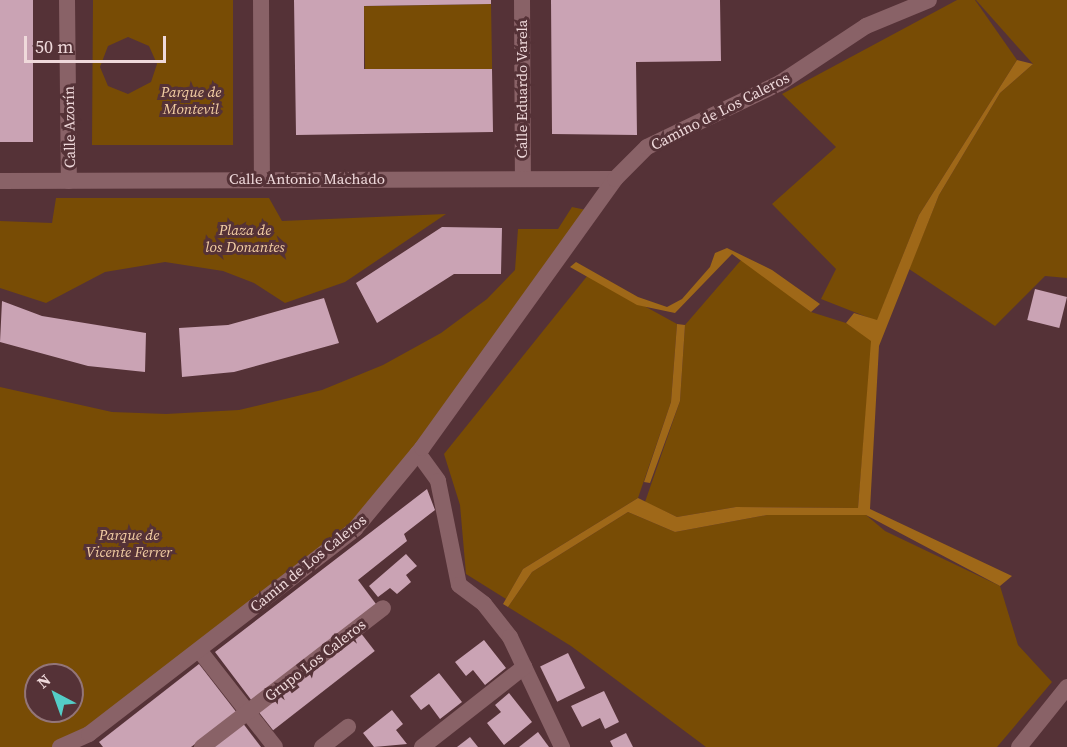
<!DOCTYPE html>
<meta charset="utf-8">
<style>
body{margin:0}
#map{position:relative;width:1067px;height:747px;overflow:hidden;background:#553237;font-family:"Source Serif 4",serif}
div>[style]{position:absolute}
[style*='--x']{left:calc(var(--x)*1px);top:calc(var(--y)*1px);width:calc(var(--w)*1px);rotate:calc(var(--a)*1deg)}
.green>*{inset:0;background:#784c05;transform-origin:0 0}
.forest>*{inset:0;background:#9f6818}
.building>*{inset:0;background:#caa3b4;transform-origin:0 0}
.minor>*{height:16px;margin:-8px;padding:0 8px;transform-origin:8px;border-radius:8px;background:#896267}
span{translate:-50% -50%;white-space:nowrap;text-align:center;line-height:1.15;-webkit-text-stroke:6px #553237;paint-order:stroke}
.street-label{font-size:15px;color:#efd9db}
.park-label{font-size:15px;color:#f3cea4;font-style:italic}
.north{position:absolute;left:24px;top:663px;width:60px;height:60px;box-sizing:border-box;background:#553237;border:2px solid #937579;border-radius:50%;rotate:319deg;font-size:16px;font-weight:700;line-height:24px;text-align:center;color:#efd9db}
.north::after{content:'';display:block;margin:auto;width:21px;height:27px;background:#54cdc7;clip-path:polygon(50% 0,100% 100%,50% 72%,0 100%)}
.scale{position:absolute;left:24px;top:36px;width:142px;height:27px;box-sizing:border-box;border:3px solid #efd9db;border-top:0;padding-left:8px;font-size:18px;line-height:21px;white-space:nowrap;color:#efd9db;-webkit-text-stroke:4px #553237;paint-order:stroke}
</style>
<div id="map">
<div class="green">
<i style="clip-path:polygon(evenodd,93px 0,233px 0,233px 145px,92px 145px,93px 0,128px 37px,149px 46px,157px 64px,151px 82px,128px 94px,108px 86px,100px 67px,108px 46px,128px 37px)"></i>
<i style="clip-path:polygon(957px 0,975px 0,1017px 60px,919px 215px,877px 321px,821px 299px,836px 269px,772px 204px,836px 147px,782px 94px)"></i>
<i style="clip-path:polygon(976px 0,1067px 0,1067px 278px,1045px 276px,995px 326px,909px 269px,939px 195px,1000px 93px,1033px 64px)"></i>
<i style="left:491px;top:4px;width:65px;height:127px;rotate:89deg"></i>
<i style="clip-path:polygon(56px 198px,269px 198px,282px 221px,446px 214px,345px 282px,285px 303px,254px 283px,223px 271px,165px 262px,105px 272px,46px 303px,0 288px,0 221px,52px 223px)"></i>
<i style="clip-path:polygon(evenodd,572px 207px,591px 211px,380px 502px,60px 747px,0 747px,0 387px,112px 412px,166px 414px,239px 410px,322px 390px,383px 365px,441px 333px,487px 299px,515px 270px,518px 229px,558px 229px,572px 207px,36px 675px,72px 675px,72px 711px,36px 711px,36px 675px)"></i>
<i style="clip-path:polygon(742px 259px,811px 312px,846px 323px,872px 340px,858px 508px,736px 507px,677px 517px,645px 502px,680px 401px,685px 325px)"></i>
<i style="clip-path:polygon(588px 275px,677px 324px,671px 402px,638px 498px,523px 569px,506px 599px,466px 574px,460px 505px,444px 454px)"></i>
<i style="clip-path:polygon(628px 512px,675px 532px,767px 515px,866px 515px,885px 531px,1000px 586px,1018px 645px,1052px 682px,997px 747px,706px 747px,571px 646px,508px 607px,532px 572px)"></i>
</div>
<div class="forest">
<i style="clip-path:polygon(1017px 60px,1033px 64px,1000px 93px,939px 195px,879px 346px,870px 509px,1012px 576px,1000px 586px,866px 515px,767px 515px,675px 532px,628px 512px,532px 572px,508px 607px,503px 604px,523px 569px,638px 498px,677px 517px,736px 507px,858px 508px,871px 341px,846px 323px,854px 313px,877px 320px,919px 215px)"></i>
<i style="clip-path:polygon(727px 248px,772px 270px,820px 304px,811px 312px,732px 254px,675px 313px,637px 305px,570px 267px,576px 262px,638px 297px,667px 307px,682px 299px,710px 267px,715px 253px)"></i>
<i style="clip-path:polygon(677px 324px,685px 325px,680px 401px,650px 483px,644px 482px,671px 402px)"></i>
</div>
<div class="building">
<i style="left:0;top:0;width:33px;height:142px"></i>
<i style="clip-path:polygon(294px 0,491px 0,491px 4px,364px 6px,364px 69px,492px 69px,493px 132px,296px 135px)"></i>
<i style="clip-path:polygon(551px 0,720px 0,721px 61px,636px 62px,637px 135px,552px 134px)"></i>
<i style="clip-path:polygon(442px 227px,502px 228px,501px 274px,454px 274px,377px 323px,356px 283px)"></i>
<i style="left:1035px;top:289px;width:33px;height:32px;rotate:14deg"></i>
<i style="clip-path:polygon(324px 298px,339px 343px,234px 372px,182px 377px,179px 328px,228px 325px)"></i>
<i style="clip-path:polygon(2px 301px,42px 316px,146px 333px,145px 372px,88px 366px,0 342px)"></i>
<i style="clip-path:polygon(427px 489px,435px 510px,404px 534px,407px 541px,358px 580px,376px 604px,252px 701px,215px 652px)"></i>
<i style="clip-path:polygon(406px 554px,417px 566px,406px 575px,411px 582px,397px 594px,390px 588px,378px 597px,369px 586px)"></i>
<i style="left:360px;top:632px;width:24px;height:129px;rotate:52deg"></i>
<i style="clip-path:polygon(484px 640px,506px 668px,485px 685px,473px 670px,466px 676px,455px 662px)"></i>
<i style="left:568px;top:653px;width:39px;height:31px;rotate:64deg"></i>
<i style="clip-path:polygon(199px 664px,237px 713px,191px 747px,103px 747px,99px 742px)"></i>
<i style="clip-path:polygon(439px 673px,462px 702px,440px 719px,429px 704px,421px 710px,410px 696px)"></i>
<i style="clip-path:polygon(604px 691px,619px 722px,605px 729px,600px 718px,582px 727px,571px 706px)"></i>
<i style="clip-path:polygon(509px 693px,532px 722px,504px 745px,487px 723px,501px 712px,495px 705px)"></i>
<i style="clip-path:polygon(392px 710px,403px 724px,396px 730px,407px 744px,374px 747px,363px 733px)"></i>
<i style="clip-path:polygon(242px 722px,261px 747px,210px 747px)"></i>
<i style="clip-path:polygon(538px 732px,549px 747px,519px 747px)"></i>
<i style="clip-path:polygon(626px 733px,633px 747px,613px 747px,610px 741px)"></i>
<i style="clip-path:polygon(470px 737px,478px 747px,457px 747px)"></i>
</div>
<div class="minor">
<i style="--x:67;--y:0;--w:181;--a:89.4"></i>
<i style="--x:261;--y:0;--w:179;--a:89.7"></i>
<i style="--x:522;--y:0;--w:179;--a:89.7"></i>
<i style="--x:0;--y:181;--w:615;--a:-0.19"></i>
<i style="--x:418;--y:453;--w:34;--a:54"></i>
<i style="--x:438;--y:481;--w:106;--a:78.6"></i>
<i style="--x:459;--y:585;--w:31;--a:37"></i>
<i style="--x:484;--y:604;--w:42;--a:51.8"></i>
<i style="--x:510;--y:637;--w:122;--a:64.7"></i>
<i style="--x:199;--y:650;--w:123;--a:51.9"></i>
<i style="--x:60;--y:747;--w:32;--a:-24"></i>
<i style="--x:89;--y:734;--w:336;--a:-37.6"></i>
<i style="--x:355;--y:529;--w:105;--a:-50.4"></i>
<i style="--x:422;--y:448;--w:331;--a:-54.3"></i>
<i style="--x:615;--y:179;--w:45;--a:-45"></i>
<i style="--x:647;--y:147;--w:148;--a:-25.7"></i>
<i style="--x:780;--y:83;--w:103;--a:-33.5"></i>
<i style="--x:866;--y:26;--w:68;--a:-22.4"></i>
<i style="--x:202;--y:747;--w:228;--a:-37.5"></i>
<i style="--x:322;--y:747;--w:33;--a:-38"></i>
<i style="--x:422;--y:747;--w:130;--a:-38.1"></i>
<i style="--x:1019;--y:747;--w:77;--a:-51.3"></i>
</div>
<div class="street-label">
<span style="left:522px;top:89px;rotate:-90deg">Calle Eduardo Varela</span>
<span style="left:720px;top:111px;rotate:-27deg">Camino de Los Caleros</span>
<span style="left:69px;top:127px;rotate:-91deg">Calle Azorín</span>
<span style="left:307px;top:179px">Calle Antonio Machado</span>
<span style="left:308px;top:563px;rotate:-39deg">Camín de Los Caleros</span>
<span style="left:315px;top:660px;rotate:-38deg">Grupo Los Caleros</span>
</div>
<div class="park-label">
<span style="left:191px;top:100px">Parque de<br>Montevil</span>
<span style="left:245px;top:238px">Plaza de<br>los Donantes</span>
<span style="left:129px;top:543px">Parque de<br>Vicente Ferrer</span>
</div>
<div class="north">N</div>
<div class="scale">50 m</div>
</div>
